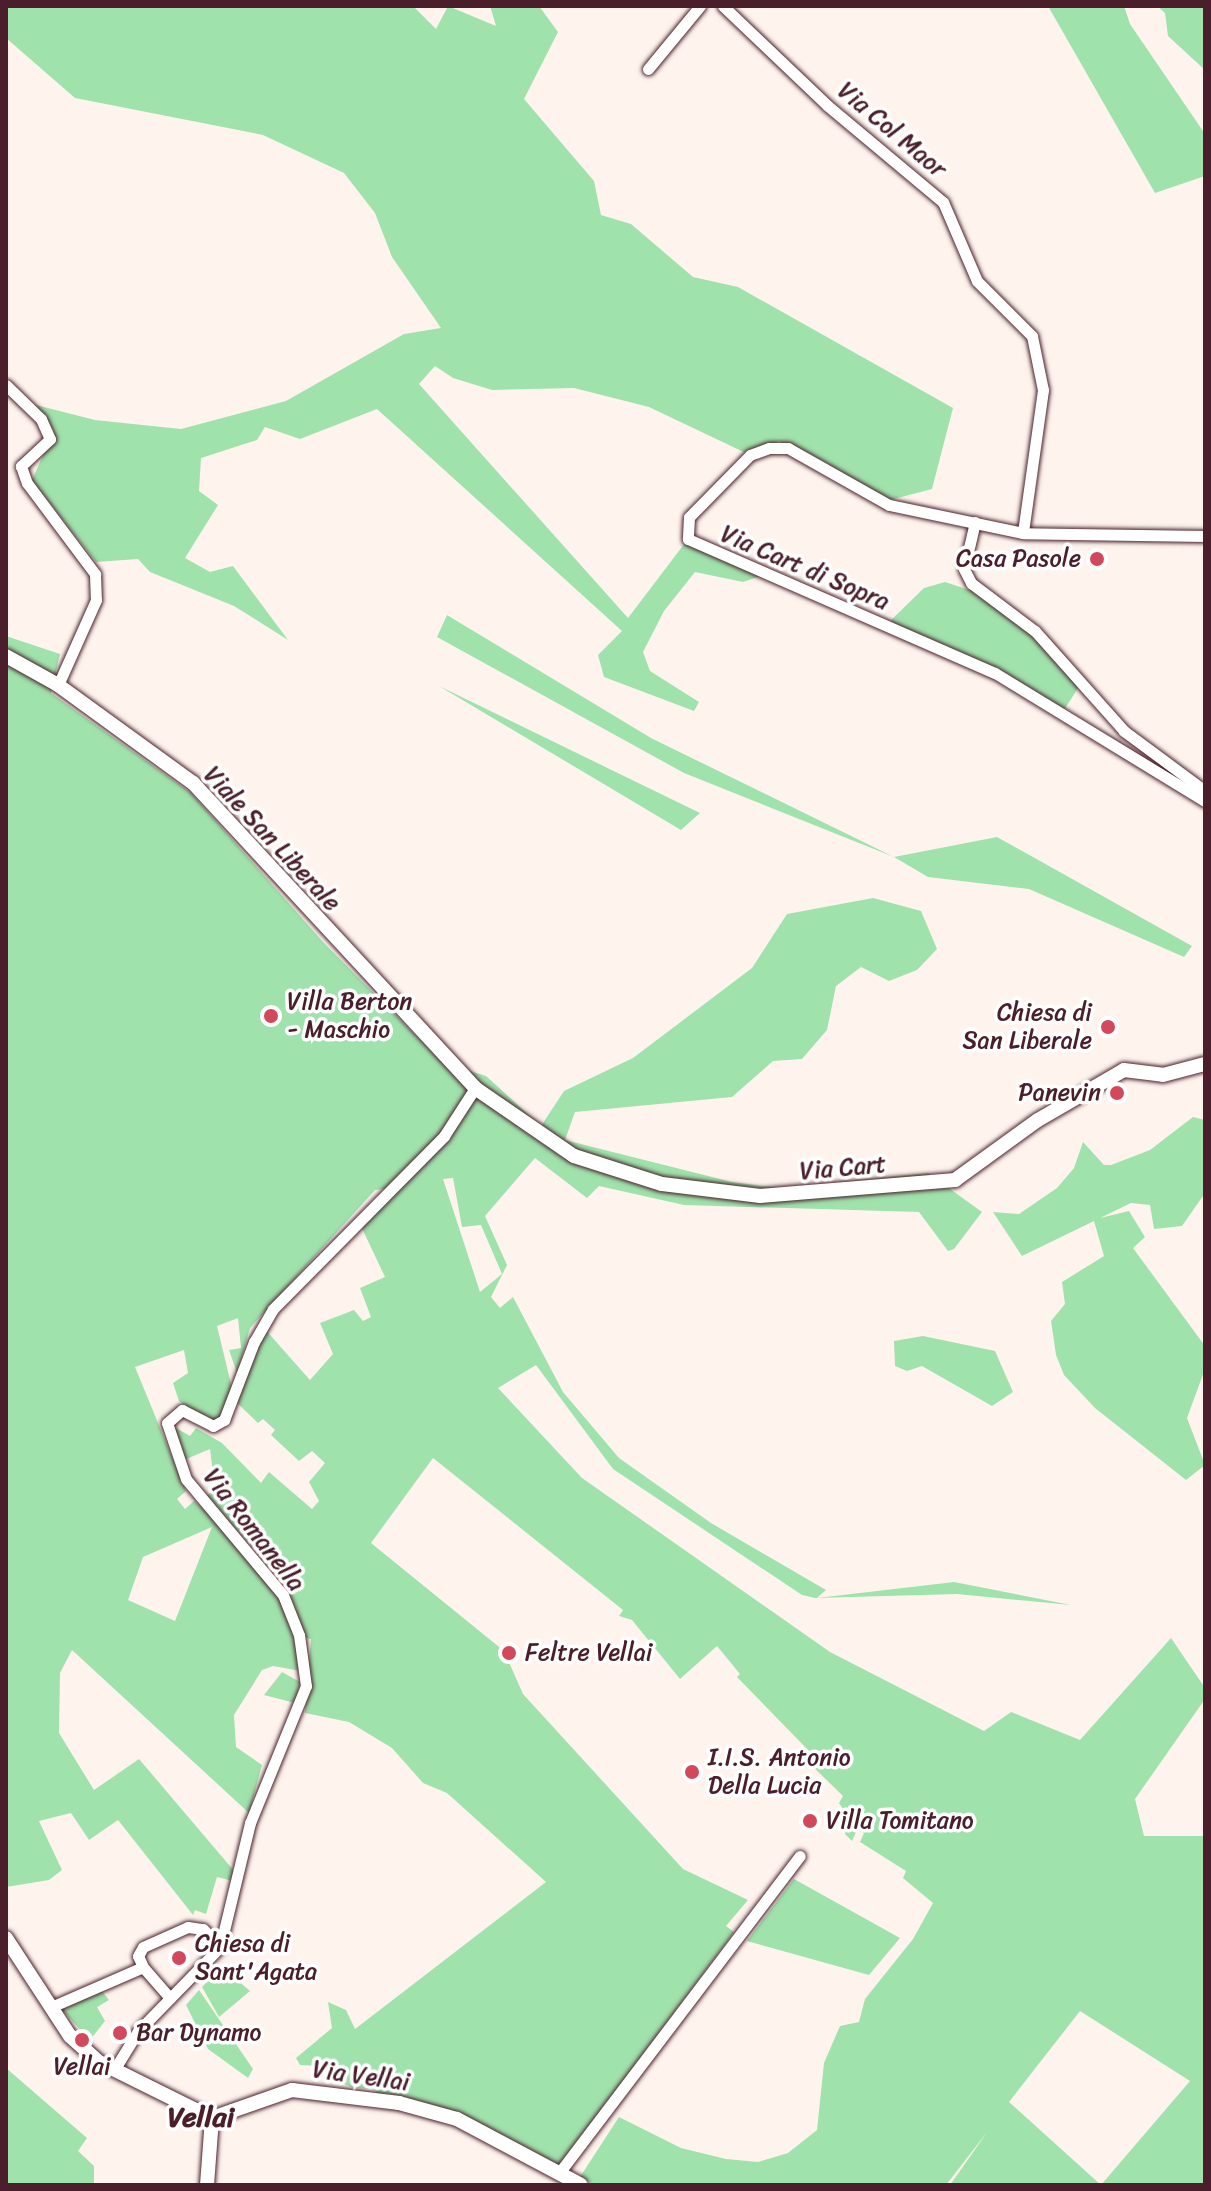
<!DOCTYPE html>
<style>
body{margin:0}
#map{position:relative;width:1211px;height:2191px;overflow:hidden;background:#fef4ed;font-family:Sriracha,sans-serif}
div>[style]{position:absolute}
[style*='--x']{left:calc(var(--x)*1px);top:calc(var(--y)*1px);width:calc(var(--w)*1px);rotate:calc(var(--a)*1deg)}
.green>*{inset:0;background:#a0e2ac}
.roads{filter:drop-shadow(0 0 2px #4a1f2b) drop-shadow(0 0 2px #4a1f2b)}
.minor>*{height:11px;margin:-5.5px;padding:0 5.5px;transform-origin:5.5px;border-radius:5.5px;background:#fff}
.tertiary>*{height:14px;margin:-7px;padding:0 7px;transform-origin:7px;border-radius:7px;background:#fff}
.dots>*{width:22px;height:22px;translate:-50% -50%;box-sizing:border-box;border:4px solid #fff;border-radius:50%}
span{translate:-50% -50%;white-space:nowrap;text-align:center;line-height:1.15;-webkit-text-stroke:7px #fff;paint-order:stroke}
.street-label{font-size:24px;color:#4a1f2b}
.poi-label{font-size:24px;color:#4a1f2b}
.right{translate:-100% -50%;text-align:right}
.left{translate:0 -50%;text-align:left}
.quarter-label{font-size:28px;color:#4a1f2b;font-weight:700}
.frame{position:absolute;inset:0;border:8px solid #4a1f2b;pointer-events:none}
</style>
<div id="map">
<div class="green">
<i style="clip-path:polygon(6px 6px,413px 6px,436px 29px,448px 6px,496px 26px,490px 6px,539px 6px,558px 32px,524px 99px,594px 181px,601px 215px,631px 224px,693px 277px,738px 287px,953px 408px,932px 489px,890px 500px,779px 441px,750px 455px,649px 407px,574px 388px,492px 390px,453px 378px,435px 366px,419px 384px,628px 618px,688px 539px,764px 575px,743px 582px,695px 572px,664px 611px,643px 652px,650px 671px,699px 702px,694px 711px,604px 677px,598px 655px,622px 631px,377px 409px,300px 439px,265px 427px,257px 440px,201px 458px,199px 491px,218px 505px,185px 558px,210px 572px,233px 566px,288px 640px,234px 606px,150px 572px,138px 559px,96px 562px,32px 480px,54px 431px,36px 405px,95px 420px,181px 429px,286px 401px,404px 334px,441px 328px,392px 257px,375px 213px,344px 173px,263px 135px,75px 98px,6px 38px)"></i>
<i style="clip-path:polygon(1048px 6px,1124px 6px,1130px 24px,1205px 134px,1205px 176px,1155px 193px)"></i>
<i style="clip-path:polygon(1157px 6px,1205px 6px,1205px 70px,1168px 36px,1165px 13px)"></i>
<i style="clip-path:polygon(945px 582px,993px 598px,1082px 682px,1062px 713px,1045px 699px,885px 626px,924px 588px)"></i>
<i style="clip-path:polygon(447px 615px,651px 738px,894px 857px,997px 837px,1192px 946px,1184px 957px,1029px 889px,928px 877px,894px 857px,684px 773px,437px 637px)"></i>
<i style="clip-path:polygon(evenodd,6px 636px,60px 654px,51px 693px,191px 793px,324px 943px,442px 1062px,486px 1076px,541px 1126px,564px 1091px,633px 1058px,752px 968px,787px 914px,873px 898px,921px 911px,937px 949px,917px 970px,889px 981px,861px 967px,836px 986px,827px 1030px,802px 1059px,773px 1061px,732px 1097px,575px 1112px,565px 1140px,732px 1182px,779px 1188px,928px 1173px,982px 1212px,954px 1249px,948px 1251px,919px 1212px,684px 1205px,599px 1186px,587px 1198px,535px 1158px,485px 1216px,507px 1265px,491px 1297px,500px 1308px,513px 1297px,563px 1392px,619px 1458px,711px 1523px,826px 1590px,817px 1598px,954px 1582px,1071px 1605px,957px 1594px,815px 1598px,802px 1595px,613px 1469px,536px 1365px,498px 1388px,582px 1478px,830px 1652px,984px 1731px,1011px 1712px,1080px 1740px,1171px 1638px,1205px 1688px,1205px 1699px,1135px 1799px,1144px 1836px,1205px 1836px,1205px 2185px,950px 2185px,988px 2131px,946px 2185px,595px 2185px,580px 2177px,619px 2117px,681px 2148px,726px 2159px,758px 2162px,788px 2153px,817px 2130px,824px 2063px,840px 2026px,859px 2022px,865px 1999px,913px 1939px,933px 1903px,903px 1878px,906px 1871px,860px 1842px,864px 1833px,857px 1830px,852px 1841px,845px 1834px,847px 1826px,834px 1819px,843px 1809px,839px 1803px,843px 1796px,805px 1759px,811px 1753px,737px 1677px,740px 1674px,717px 1646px,680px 1679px,632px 1620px,619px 1616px,623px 1610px,433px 1458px,371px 1543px,504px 1651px,523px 1694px,683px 1869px,748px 1900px,726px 1926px,734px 1932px,561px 2164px,553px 2165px,492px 2132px,378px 2095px,374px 2089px,353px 2088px,322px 2074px,326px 2072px,320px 2066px,300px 2065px,296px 2058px,332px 2028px,328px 2002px,346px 2010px,355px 2029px,546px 1882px,447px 1793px,423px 1783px,392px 1748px,349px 1722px,305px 1713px,311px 1639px,306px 1638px,285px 1583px,206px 1496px,215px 1490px,210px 1449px,184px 1460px,171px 1425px,190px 1436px,196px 1428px,222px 1443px,261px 1483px,269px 1472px,312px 1509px,319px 1501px,309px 1482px,325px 1463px,312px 1451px,299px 1461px,271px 1435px,275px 1430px,263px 1419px,258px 1423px,236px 1402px,263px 1327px,310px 1380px,333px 1354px,320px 1323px,354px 1310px,363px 1321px,371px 1317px,360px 1288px,385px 1277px,359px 1222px,391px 1188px,375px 1190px,250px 1328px,237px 1373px,229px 1350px,241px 1348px,238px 1318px,217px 1326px,232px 1388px,221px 1415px,212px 1423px,179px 1401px,173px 1383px,188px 1373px,184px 1350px,135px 1367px,186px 1491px,177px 1499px,185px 1509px,194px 1501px,229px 1532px,282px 1597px,294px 1638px,301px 1671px,273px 1666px,262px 1670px,234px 1715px,236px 1747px,262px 1765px,249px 1813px,72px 1650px,60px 1673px,59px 1733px,94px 1790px,139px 1759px,235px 1872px,233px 1881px,217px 1877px,206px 1914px,195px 1910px,193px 1915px,118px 1820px,89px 1840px,71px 1813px,39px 1821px,62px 1870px,49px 1880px,6px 1887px,6px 636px,453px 1178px,462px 1227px,481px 1225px,502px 1274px,480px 1292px,443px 1179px,453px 1178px,6px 636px,212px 1527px,175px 1621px,128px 1600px,143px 1557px,212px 1527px,6px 636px,1080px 2011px,1190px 2081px,1101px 2185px,1009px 2102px,1080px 2011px)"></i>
<i style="clip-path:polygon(439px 686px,700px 813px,681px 830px)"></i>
<i style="clip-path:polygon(1193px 1117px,1205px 1120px,1205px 1193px,1182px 1226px,1154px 1229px,1150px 1205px,1131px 1203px,1100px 1218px,1129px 1211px,1145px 1237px,1133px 1248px,1205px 1346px,1205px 1369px,1187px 1418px,1205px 1465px,1186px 1480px,1095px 1408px,1064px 1375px,1056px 1355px,1051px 1321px,1065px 1304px,1062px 1282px,1104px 1256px,1094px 1221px,1022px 1256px,993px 1212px,1019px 1214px,1057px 1188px,1074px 1168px,1083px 1142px,1104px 1165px,1111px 1165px,1150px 1150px)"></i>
<i style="clip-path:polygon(923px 1336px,995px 1351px,1013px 1392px,992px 1406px,922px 1366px,907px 1371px,895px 1366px,894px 1341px)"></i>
<i style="clip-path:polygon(282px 1672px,300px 1682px,295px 1703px,264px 1695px)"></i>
<i style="clip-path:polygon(794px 1879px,900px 1938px,869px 1975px,747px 1941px)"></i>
<i style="clip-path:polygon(222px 1967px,250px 1991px,219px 2017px,202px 1987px)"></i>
<i style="clip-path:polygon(101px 1990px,109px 2000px,97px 2007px,105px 2021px,90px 2040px,62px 2010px)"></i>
<i style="clip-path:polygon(199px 1990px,253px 2069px,248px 2078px,208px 2049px,186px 2005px)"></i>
<i style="clip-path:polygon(6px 2068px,87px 2138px,78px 2151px,94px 2166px,94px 2185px,6px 2185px)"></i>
</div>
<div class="roads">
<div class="minor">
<i style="--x:723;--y:6;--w:145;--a:43.6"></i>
<i style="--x:828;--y:106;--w:150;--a:39.9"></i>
<i style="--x:943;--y:202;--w:86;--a:66.7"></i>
<i style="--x:977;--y:281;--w:78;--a:45"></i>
<i style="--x:1032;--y:336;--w:55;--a:78.5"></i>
<i style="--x:1043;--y:390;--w:144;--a:98"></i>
<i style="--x:648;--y:69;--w:82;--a:-50.5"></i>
<i style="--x:6;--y:385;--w:49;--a:44.2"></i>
<i style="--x:41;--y:419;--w:22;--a:66"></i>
<i style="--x:50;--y:439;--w:40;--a:137"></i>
<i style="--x:21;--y:466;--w:18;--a:71"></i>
<i style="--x:27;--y:483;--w:114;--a:53.2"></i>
<i style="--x:95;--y:574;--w:26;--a:88"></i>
<i style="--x:96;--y:600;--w:93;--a:114.1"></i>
<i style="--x:975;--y:522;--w:48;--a:103.2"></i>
<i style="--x:964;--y:569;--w:16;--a:63"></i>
<i style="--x:971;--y:583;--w:80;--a:36.9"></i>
<i style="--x:1035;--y:631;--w:134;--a:48.3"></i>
<i style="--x:1124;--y:731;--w:101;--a:36.5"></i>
<i style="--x:1205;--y:536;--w:182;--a:-179.1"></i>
<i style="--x:1023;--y:533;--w:137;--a:-168.2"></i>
<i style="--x:889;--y:505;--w:116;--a:-150.6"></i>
<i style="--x:788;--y:448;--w:19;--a:180"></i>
<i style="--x:769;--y:448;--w:20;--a:160"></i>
<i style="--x:750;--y:455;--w:87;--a:134.5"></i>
<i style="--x:689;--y:517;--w:22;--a:93"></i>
<i style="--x:688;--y:539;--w:335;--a:23.6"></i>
<i style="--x:995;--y:673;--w:246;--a:31.4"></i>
<i style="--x:170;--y:1998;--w:41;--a:-131.1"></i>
<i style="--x:143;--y:1967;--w:12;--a:-114"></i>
<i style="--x:138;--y:1956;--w:10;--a:-61"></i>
<i style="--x:143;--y:1947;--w:49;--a:-24"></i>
<i style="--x:188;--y:1927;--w:15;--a:8"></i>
<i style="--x:203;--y:1929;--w:25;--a:47"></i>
<i style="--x:51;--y:2007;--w:100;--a:-23.5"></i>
<i style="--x:114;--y:2070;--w:46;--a:-58.4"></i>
<i style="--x:138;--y:2031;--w:117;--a:-45.7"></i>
<i style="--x:220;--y:1947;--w:128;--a:-76.4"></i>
<i style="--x:250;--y:1823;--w:148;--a:-67.8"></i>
<i style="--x:306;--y:1686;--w:51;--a:-97.8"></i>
<i style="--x:299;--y:1635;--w:43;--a:-111.8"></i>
<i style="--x:283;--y:1595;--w:151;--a:-129.9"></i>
<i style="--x:186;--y:1479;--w:59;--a:-108.7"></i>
<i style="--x:167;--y:1423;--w:20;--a:-41"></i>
<i style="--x:182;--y:1410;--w:35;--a:27"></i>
<i style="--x:213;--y:1426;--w:13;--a:-29"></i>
<i style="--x:224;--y:1420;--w:84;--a:-69"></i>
<i style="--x:254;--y:1342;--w:38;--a:-60"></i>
<i style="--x:273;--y:1309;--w:243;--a:-45.3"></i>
<i style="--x:444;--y:1136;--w:57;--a:-57.1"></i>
<i style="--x:559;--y:2173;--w:398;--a:-52.8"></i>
</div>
<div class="tertiary">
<i style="--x:6;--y:656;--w:60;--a:29.1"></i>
<i style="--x:58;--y:685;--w:167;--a:36"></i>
<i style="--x:193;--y:783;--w:415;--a:47.2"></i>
<i style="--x:475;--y:1088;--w:120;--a:34.5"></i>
<i style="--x:574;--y:1156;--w:92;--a:17.7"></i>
<i style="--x:662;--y:1184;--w:99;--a:7"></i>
<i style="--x:760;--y:1196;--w:196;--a:-4.7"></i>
<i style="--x:955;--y:1180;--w:102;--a:-35.9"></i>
<i style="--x:1038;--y:1120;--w:99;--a:-30.2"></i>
<i style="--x:1124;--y:1070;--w:39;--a:7"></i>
<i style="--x:1163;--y:1075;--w:43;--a:-14.7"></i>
<i style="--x:6;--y:1938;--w:117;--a:56.9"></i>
<i style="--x:70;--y:2036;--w:39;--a:42"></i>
<i style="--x:99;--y:2062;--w:126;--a:26.4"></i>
<i style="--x:212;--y:2118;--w:85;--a:-19.3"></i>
<i style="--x:292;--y:2090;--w:108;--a:6.9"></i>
<i style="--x:399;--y:2103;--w:60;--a:15.4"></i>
<i style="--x:457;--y:2119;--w:140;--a:28"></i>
<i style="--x:207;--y:2185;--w:67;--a:-85.7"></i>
</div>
</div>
<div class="dots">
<i style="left:1097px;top:559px;background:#d1495b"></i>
<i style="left:271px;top:1016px;background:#d1495b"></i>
<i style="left:1108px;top:1027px;background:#d1495b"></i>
<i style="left:1117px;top:1093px;background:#d1495b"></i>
<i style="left:509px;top:1653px;background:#d1495b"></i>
<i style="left:692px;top:1772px;background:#d1495b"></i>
<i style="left:810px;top:1821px;background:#d1495b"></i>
<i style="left:179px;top:1958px;background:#d1495b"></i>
<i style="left:120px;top:2033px;background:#d1495b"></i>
<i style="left:82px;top:2040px;background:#d1495b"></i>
</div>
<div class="street-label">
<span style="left:892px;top:130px;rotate:40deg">Via Col Maor</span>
<span style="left:805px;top:568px;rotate:23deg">Via Cart di Sopra</span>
<span style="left:272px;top:839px;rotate:47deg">Viale San Liberale</span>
<span style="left:843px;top:1168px;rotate:-5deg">Via Cart</span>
<span style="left:254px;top:1530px;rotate:52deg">Via Romanella</span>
<span style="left:361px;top:2076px;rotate:8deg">Via Vellai</span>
</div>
<div class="poi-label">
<span class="right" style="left:1081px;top:559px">Casa Pasole</span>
<span class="left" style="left:287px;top:1016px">Villa Berton<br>- Maschio</span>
<span class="right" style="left:1092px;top:1027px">Chiesa di<br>San Liberale</span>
<span class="right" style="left:1101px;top:1093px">Panevin</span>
<span class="left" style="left:525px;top:1653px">Feltre Vellai</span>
<span class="left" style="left:708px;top:1772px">I.I.S. Antonio<br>Della Lucia</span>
<span class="left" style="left:826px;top:1821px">Villa Tomitano</span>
<span class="left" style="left:195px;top:1958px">Chiesa di<br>Sant'Agata</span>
<span class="left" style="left:136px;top:2033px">Bar Dynamo</span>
<span style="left:82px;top:2067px">Vellai</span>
</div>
<div class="quarter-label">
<span style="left:201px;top:2117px">Vellai</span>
</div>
<div class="frame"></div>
</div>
